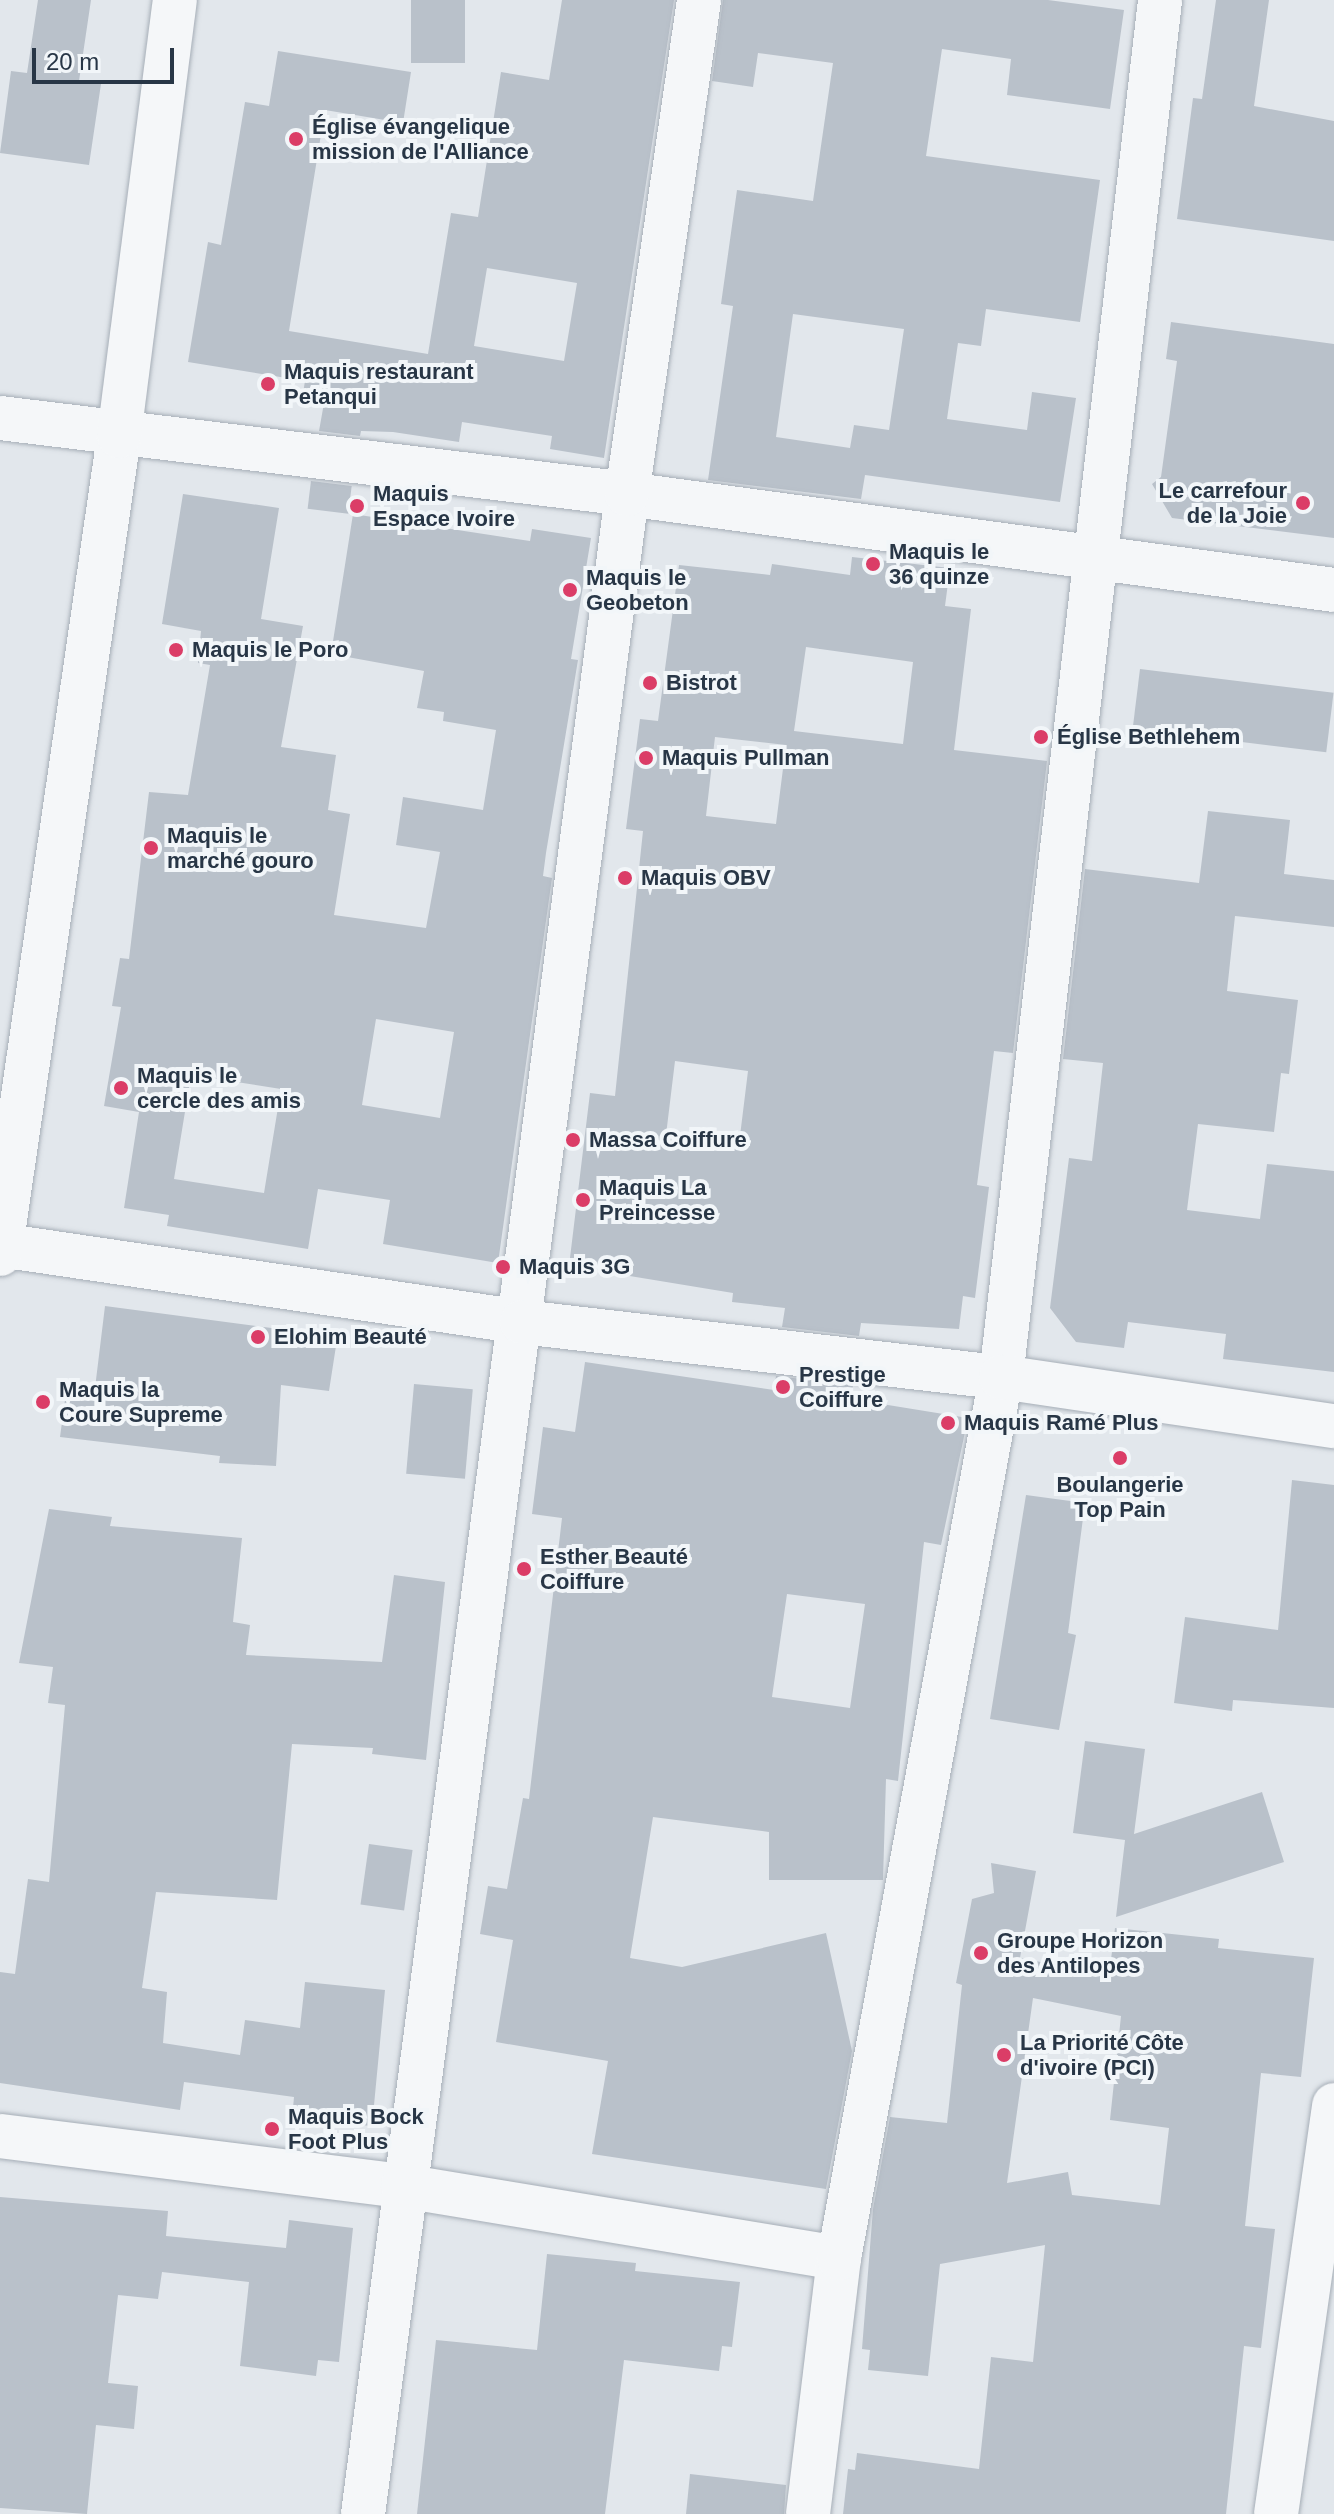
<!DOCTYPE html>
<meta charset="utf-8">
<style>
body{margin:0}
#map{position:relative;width:1334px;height:2514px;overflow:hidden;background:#e2e7ec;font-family:Arial,sans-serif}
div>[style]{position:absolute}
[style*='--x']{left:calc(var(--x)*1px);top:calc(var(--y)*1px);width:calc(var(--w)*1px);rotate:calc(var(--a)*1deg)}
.building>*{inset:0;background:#b9c1ca;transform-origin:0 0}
.roads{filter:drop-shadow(0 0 2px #a6aeb7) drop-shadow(0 0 2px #a6aeb7)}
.minor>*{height:44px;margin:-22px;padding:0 22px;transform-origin:22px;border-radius:22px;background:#f5f7f9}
.tertiary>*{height:44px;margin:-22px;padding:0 22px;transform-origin:22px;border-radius:22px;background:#f5f7f9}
.dots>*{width:22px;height:22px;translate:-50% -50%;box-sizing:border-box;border:4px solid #f2f6f9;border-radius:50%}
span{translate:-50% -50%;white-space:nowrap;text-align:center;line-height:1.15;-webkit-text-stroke:8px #f2f6f9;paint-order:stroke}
.poi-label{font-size:22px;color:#283646;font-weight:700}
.left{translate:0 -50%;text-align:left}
.right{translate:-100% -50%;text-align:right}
.scale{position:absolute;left:32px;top:48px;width:142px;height:36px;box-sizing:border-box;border:4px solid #283646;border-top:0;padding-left:10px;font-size:24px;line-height:28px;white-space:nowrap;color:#283646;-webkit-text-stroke:6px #f2f6f9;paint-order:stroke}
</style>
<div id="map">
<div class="building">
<i style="clip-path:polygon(38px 0,91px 0,79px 81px,101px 84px,89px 165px,0 153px,11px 71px,27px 73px)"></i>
<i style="left:411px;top:0;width:54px;height:63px"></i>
<i style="clip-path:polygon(evenodd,562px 0,674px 0,604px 458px,550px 449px,552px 436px,462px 422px,459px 442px,393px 432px,361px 431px,360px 436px,319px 431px,324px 403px,302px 399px,305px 381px,188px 362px,208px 242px,221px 245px,245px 102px,269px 106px,278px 51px,411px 72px,403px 123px,325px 110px,289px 331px,428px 354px,451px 213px,478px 217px,501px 72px,549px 80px,562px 0,487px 268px,577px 283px,564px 361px,474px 346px,487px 268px)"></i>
<i style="clip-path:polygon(evenodd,723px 0,1048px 0,1124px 10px,1110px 109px,1007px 95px,1011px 59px,942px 49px,926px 156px,1100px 180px,1080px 322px,986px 309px,981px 346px,958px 343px,947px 419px,1027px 430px,1032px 392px,1076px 398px,1060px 502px,865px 475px,861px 499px,708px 480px,733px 306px,721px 304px,737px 190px,813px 201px,833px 63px,758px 53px,753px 87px,712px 81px,723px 0,793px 314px,904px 329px,889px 430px,854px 425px,850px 448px,776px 437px,793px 314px)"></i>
<i style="clip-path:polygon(1216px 0,1269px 0,1254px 106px,1334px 121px,1334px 241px,1177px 219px,1193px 98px,1202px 99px)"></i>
<i style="clip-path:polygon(1171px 322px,1334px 344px,1334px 538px,1172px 518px,1152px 484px,1161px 477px,1177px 361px,1166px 359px)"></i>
<i style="left:311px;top:481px;width:41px;height:28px;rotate:7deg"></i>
<i style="clip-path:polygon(evenodd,183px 494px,279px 508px,261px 619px,303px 626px,281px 747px,336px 755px,328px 810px,350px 814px,334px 915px,426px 928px,440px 852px,396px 845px,403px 797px,483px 810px,496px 730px,443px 721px,444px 712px,417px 708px,424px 671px,331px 654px,353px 514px,530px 541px,532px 529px,591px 538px,571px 659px,578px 660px,546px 853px,543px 876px,552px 878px,498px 1263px,383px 1244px,390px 1200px,318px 1189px,308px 1249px,167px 1226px,169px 1215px,124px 1208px,139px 1112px,104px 1106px,121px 1007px,112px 1006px,120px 958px,129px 959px,149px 792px,188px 795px,210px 665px,198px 663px,201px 631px,162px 624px,183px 494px,376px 1019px,454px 1032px,440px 1118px,362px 1105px,376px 1019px,183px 494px,191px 1075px,281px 1089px,264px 1193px,174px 1179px,191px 1075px)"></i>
<i style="clip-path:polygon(evenodd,852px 557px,950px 568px,945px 606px,971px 609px,954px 750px,1047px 761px,1013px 1053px,994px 1051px,977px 1185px,989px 1187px,975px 1298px,963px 1296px,959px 1329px,861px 1323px,859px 1336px,782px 1327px,785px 1308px,732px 1302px,733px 1293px,569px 1266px,590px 1093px,615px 1096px,643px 831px,626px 829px,640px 719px,658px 721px,679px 565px,770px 575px,772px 564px,850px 575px,852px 557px,806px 647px,913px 662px,903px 744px,794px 731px,806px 647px,852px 557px,715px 737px,786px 745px,776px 824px,706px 816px,715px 737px,852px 557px,675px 1061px,748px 1071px,739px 1144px,666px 1135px,675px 1061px)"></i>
<i style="left:1140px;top:669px;width:195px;height:60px;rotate:7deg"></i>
<i style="clip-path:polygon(1208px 811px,1290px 820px,1284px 874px,1334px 880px,1334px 927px,1235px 916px,1227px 991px,1298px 1000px,1289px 1074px,1281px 1073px,1274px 1132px,1198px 1124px,1187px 1210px,1260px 1219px,1267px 1164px,1334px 1171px,1334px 1372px,1223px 1359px,1226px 1334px,1128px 1322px,1124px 1348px,1076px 1342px,1050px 1308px,1069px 1158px,1092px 1161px,1103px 1063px,1063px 1059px,1085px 869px,1199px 883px)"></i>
<i style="clip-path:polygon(105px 1306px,287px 1330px,286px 1340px,336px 1346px,329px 1391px,281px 1385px,276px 1466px,219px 1463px,220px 1456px,60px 1437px,67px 1385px,95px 1388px)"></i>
<i style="clip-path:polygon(evenodd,585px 1362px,774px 1390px,776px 1376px,853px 1385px,851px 1399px,968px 1418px,941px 1545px,924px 1542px,898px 1781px,886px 1779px,883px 1880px,769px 1880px,769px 1832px,653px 1817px,630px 1958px,682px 1967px,826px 1933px,852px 2051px,826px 2189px,592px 2154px,608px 2061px,496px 2042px,513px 1940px,480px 1934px,488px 1886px,507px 1889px,523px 1798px,529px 1799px,562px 1518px,532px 1514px,543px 1427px,575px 1432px,585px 1362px,787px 1594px,865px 1604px,850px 1708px,772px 1697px,787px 1594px)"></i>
<i style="left:414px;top:1384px;width:59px;height:90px;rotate:5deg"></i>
<i style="clip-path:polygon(1292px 1480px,1334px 1485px,1334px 1708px,1233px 1700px,1232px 1711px,1174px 1703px,1185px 1617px,1278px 1630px)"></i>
<i style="clip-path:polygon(1026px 1495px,1085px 1503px,1068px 1633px,1076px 1635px,1059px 1730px,990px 1719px)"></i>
<i style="clip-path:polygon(49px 1509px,112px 1517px,110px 1526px,242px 1538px,233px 1622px,250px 1625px,246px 1655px,382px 1662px,394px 1575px,445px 1582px,426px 1760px,372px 1754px,373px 1748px,292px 1744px,277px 1900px,156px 1892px,142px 1988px,167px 1992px,163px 2043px,240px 2055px,245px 2020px,300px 2028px,305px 1982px,385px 1990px,372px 2126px,292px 2119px,294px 2097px,184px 2082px,180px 2110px,0 2083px,0 1972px,15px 1974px,28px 1879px,49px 1882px,65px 1705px,48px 1703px,53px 1667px,19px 1663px)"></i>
<i style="clip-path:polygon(1085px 1741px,1145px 1749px,1134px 1834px,1262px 1792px,1284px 1862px,1116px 1917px,1125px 1840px,1073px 1833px)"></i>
<i style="left:369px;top:1844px;width:44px;height:61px;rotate:8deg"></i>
<i style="clip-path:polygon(evenodd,991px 1863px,1036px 1871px,1020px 1958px,1109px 1975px,1115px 1928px,1219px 1939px,1218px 1948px,1314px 1958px,1301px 2077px,1261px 2073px,1245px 2226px,1275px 2229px,1261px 2348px,1244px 2346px,1226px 2514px,843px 2514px,848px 2469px,855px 2470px,857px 2453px,979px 2469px,991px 2357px,1033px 2362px,1045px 2245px,940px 2264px,928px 2376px,868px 2370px,870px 2350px,862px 2349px,873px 2209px,890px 2117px,947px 2123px,962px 1985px,956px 1983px,972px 1899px,994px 1893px,991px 1863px,1033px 1998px,1121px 2016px,1110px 2120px,1169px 2128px,1160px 2205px,1072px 2195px,1068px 2172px,1007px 2183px,1033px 1998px)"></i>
<i style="clip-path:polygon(0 2197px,168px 2211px,166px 2236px,286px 2248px,289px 2220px,353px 2228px,339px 2362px,318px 2360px,316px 2376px,240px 2366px,249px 2282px,162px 2272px,158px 2299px,118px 2295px,108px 2383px,138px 2386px,134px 2429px,96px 2425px,87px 2514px,0 2508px)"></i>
<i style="clip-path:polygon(547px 2254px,636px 2263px,635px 2271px,740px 2282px,732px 2347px,722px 2346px,719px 2371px,624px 2360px,605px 2514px,417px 2514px,436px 2340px,537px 2350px)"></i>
<i style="clip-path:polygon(690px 2474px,786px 2485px,784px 2514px,686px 2514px)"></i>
</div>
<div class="roads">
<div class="minor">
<i style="--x:0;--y:418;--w:632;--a:6.91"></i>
<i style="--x:627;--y:494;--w:713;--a:7.73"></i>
<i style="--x:0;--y:2136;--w:406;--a:7.1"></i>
<i style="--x:403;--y:2186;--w:442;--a:9.4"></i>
<i style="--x:363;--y:2514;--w:2037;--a:-82.55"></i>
<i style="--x:627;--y:494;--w:499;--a:-81.7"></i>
<i style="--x:808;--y:2514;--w:258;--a:-83.1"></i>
<i style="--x:839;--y:2258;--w:896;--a:-79.58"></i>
<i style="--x:1001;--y:1377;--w:1386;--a:-83.41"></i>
<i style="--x:1276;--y:2514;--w:413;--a:-81.9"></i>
</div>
<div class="tertiary">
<i style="--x:0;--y:1245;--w:528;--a:8.39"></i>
<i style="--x:522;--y:1322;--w:482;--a:6.6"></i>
<i style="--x:1001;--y:1377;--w:337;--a:8.4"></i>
<i style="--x:0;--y:1254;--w:827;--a:-81.72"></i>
<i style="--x:119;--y:436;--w:440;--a:-82.7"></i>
</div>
</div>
<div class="dots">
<i style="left:296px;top:139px;background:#db3d67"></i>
<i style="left:268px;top:384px;background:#db3d67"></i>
<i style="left:1303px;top:503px;background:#db3d67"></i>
<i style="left:357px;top:506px;background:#db3d67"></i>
<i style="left:873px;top:564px;background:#db3d67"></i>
<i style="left:570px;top:590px;background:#db3d67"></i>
<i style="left:176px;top:650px;background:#db3d67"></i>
<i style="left:650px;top:683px;background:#db3d67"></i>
<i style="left:1041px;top:737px;background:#db3d67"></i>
<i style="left:646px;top:758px;background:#db3d67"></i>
<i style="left:151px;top:848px;background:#db3d67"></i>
<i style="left:625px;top:878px;background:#db3d67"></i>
<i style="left:121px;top:1088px;background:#db3d67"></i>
<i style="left:573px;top:1140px;background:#db3d67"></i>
<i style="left:583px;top:1200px;background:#db3d67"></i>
<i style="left:503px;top:1267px;background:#db3d67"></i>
<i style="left:258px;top:1337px;background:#db3d67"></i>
<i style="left:783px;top:1387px;background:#db3d67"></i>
<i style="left:43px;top:1402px;background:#db3d67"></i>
<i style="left:948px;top:1423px;background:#db3d67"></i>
<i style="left:1120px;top:1458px;background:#db3d67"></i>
<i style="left:524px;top:1569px;background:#db3d67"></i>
<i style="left:981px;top:1953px;background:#db3d67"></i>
<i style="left:1004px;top:2055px;background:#db3d67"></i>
<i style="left:272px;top:2129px;background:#db3d67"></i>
</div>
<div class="poi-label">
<span class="left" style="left:312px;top:139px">Église évangelique<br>mission de l'Alliance</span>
<span class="left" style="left:284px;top:384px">Maquis restaurant<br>Petanqui</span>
<span class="right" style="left:1287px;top:503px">Le carrefour<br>de la Joie</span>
<span class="left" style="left:373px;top:506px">Maquis<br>Espace Ivoire</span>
<span class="left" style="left:889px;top:564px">Maquis le<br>36 quinze</span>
<span class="left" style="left:586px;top:590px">Maquis le<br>Geobeton</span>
<span class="left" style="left:192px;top:650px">Maquis le Poro</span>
<span class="left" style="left:666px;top:683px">Bistrot</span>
<span class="left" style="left:1057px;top:737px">Église Bethlehem</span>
<span class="left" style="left:662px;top:758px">Maquis Pullman</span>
<span class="left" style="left:167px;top:848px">Maquis le<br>marché gouro</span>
<span class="left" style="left:641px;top:878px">Maquis OBV</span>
<span class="left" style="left:137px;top:1088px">Maquis le<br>cercle des amis</span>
<span class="left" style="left:589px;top:1140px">Massa Coiffure</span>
<span class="left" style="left:599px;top:1200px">Maquis La<br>Preincesse</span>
<span class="left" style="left:519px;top:1267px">Maquis 3G</span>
<span class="left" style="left:274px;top:1337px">Elohim Beauté</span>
<span class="left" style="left:799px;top:1387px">Prestige<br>Coiffure</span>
<span class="left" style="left:59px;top:1402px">Maquis la<br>Coure Supreme</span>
<span class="left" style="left:964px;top:1423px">Maquis Ramé Plus</span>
<span style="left:1120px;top:1497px">Boulangerie<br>Top Pain</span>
<span class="left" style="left:540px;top:1569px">Esther Beauté<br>Coiffure</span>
<span class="left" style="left:997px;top:1953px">Groupe Horizon<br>des Antilopes</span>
<span class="left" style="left:1020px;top:2055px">La Priorité Côte<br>d'ivoire (PCI)</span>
<span class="left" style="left:288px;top:2129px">Maquis Bock<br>Foot Plus</span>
</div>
<div class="scale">20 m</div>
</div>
